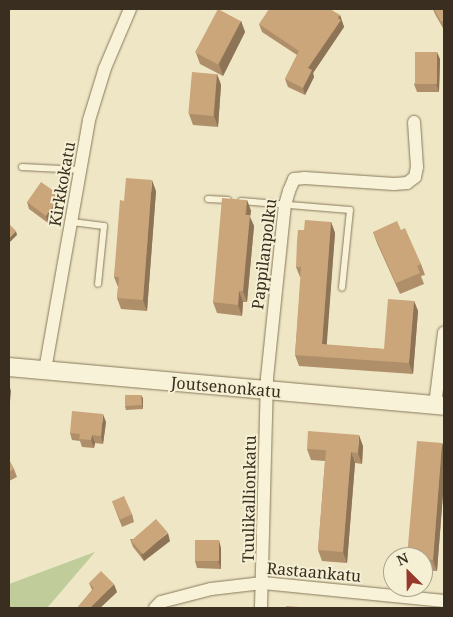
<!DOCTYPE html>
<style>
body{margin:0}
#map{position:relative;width:453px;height:617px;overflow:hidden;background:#eee6c5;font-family:"Noto Serif",serif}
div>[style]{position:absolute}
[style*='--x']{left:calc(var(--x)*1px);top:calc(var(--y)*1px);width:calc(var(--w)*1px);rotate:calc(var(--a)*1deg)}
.green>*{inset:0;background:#c0cc99}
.roads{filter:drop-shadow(0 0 1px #88785b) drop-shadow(0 0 1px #88785b)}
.service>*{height:6px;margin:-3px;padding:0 3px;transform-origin:3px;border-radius:3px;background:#f8f3d8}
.minor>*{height:12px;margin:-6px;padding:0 6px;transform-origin:6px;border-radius:6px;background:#f8f3d8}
.secondary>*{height:18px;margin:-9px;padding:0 9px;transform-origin:9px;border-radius:9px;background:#f8f3d8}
.wall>*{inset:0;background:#af8f6a}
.shaded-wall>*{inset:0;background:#8e7456}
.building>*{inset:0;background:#cba67b;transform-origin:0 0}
span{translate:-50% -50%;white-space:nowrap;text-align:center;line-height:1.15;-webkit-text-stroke:4px #f5efd4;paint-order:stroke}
.street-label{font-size:16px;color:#392e1f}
.frame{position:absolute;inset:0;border:10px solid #392e1f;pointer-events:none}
.north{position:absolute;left:383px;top:547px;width:50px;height:50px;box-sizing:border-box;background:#f5efd4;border:1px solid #aaa28c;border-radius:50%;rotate:337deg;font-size:14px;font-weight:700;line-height:20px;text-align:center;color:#392e1f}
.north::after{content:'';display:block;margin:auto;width:18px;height:22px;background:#96382c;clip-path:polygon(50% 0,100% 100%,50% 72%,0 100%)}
</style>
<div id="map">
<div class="green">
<i style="clip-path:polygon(95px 552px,47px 608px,9px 608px,9px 584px)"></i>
</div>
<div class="roads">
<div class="service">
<i style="--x:22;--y:167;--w:59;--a:2.9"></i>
<i style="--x:208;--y:199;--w:20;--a:3"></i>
<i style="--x:241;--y:201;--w:109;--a:4.7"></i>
<i style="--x:350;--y:210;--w:78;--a:95.9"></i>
<i style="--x:72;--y:222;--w:32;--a:7"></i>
<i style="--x:104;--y:226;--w:58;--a:95.9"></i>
</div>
<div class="minor">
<i style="--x:45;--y:370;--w:254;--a:-80"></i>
<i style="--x:89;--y:120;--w:54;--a:-72.9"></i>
<i style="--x:105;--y:68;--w:64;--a:-67"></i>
<i style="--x:435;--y:405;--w:73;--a:-82.9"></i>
<i style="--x:155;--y:608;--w:8;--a:-45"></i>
<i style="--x:161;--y:602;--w:52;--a:-14.6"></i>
<i style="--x:211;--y:589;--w:52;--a:-6.6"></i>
<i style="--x:263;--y:583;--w:182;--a:5.7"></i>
<i style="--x:261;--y:608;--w:230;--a:-88.5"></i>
<i style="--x:267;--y:378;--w:174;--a:-84.1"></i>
<i style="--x:285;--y:205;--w:15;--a:-74"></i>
<i style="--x:289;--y:191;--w:13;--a:-67"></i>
<i style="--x:294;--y:179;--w:11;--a:-5"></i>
<i style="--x:305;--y:178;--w:89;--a:3.9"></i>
<i style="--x:394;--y:184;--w:13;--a:-4"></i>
<i style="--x:407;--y:183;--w:10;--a:-37"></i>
<i style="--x:415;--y:177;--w:10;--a:-79"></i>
<i style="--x:417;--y:167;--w:45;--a:-93.8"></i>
</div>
<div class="secondary">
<i style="--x:9;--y:367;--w:437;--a:5.1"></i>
</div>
</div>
<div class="wall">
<i style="clip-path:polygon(433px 9px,444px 9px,444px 30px,435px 14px)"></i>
<i style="clip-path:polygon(340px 15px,344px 27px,313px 73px,314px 77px,305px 95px,288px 87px,285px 79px,297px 55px,262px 32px,259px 24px)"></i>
<i style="clip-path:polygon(241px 21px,245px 32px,223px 76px,200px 64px,196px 53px)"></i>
<i style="clip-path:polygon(440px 59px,439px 92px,417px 92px,414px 84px)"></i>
<i style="clip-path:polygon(217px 74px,221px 85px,218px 127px,193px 125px,189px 114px)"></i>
<i style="clip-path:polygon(156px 191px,147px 311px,121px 309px,117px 298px,118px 287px,114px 277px,124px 201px)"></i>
<i style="clip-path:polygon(247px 200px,251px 211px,250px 217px,254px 226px,247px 302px,243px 302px,242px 316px,217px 313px,213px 302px)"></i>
<i style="clip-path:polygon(27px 202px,60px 202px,56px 207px,58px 211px,48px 223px,29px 209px)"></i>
<i style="clip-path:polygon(331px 222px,335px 233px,326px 345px,384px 349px,414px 301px,418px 311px,413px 374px,299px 366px,295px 355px,301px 277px,300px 277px,296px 267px,304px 230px)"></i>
<i style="clip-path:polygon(401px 230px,421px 264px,425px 275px,421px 276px,424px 284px,400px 294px,377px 243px,373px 232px)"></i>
<i style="clip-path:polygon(143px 398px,143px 409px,126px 410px,125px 406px)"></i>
<i style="clip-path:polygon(106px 422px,103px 444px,95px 443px,94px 448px,82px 447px,80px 441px,72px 440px,70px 433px)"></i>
<i style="clip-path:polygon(442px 443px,444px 448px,444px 481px,437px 571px,423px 570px,423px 557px)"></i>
<i style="clip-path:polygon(363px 446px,362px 464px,355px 463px,347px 563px,322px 561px,318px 550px,325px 461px,311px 460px,307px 449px)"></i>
<i style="clip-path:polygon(9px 460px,14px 469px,17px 477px,9px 481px)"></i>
<i style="clip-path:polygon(112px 501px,132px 514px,134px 522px,122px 527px)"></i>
<i style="clip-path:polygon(130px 539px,170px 541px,144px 561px,133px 547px)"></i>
<i style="clip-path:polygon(221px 548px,221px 569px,197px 568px,195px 561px)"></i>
<i style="clip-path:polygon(89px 583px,117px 592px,100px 608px,77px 608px,92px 590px)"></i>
</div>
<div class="shaded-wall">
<i style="clip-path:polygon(340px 15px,344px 27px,313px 73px,314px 77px,305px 95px,303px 88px,308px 68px)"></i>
<i style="clip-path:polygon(241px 21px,245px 32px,223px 76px,219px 64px)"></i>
<i style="clip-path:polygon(437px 52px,440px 59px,439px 92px,436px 84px)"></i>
<i style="clip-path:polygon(217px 74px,221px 85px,218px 127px,214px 116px)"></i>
<i style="clip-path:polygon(152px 180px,156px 191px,147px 311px,143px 300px)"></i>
<i style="clip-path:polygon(58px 194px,60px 202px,56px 207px,58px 211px,48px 223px,46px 216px,52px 201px)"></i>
<i style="clip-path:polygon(247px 200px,251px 211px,250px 217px,254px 226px,247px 302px,243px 291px)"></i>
<i style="clip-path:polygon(331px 222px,335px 233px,326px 355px,322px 344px)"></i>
<i style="clip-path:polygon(16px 231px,17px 235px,9px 243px,9px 238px)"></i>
<i style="clip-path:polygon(239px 291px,243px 302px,242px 316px,238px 305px)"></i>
<i style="clip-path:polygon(414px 301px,418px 311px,413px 374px,409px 363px)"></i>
<i style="clip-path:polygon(9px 384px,11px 391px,9px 413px)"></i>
<i style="clip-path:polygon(141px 395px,143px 398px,143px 409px,142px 405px)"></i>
<i style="clip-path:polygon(103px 414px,106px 422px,103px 444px,101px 436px)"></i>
<i style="clip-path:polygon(92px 435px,95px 443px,94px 448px,91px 440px)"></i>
<i style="clip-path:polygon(359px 435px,363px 446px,362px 464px,358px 453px)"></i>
<i style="clip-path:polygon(442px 443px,444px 448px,444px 481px,437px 571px,433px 560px)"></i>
<i style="clip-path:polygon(351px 452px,355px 463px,347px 563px,343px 552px)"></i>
<i style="clip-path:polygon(168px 533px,170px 541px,144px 561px,141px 554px)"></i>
<i style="clip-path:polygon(219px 540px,221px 548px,221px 569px,218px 561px)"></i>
<i style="clip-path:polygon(114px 584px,117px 592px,100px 608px,90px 608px)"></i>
</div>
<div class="building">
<i style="left:218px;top:9px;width:26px;height:49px;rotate:28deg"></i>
<i style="clip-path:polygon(269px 9px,330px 9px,340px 15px,338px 18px,341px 20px,308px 68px,312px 70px,303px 88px,285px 79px,299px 51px,259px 24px)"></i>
<i style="clip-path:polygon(434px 9px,444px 9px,444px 20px,441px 22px)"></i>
<i style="left:415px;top:52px;width:22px;height:32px"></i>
<i style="left:192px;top:72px;width:25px;height:42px;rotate:5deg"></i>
<i style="clip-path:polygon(126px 178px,152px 180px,143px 300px,117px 298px,119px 277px,114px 277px,120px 200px,124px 201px)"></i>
<i style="clip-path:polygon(41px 182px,58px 194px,52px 201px,55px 203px,46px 216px,27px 202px)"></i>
<i style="clip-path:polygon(222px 198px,247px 200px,245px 215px,250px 215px,243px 291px,239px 291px,238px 305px,213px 302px)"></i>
<i style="clip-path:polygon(305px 220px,331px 222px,322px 344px,384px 349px,388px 299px,414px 301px,409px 363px,295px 355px,301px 267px,296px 267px,297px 241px,298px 230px,304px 230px)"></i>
<i style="clip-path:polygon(397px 221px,401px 230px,405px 228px,421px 264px,417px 266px,420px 273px,396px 283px,373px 232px)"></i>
<i style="clip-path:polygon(9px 224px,16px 231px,9px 238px)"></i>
<i style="clip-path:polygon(125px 395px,141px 395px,142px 405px,125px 406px)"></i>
<i style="clip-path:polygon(72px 411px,103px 414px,101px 436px,92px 435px,91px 440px,79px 439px,80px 434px,70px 433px)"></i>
<i style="clip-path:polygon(308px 431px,359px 435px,358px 453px,351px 452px,343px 552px,318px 550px,326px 450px,307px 449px)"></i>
<i style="clip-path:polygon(417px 441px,442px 443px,433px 560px,423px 559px,423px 557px,407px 557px)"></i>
<i style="clip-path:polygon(9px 460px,14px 469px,9px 472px)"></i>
<i style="left:124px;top:496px;width:20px;height:13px;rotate:66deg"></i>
<i style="left:156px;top:519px;width:18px;height:33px;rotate:49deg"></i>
<i style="left:195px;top:540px;width:24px;height:21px"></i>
<i style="clip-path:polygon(101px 571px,114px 584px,90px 608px,77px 608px,94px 588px,89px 583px)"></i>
<i style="clip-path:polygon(286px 606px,313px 608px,286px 608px)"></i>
</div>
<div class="street-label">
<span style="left:62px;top:184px;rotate:-80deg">Kirkkokatu</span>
<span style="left:264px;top:254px;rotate:-83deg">Pappilanpolku</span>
<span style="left:226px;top:387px;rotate:5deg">Joutsenonkatu</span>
<span style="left:249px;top:499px;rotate:-89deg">Tuulikallionkatu</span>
<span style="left:314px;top:572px;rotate:5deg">Rastaankatu</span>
</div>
<div class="frame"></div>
<div class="north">N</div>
</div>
